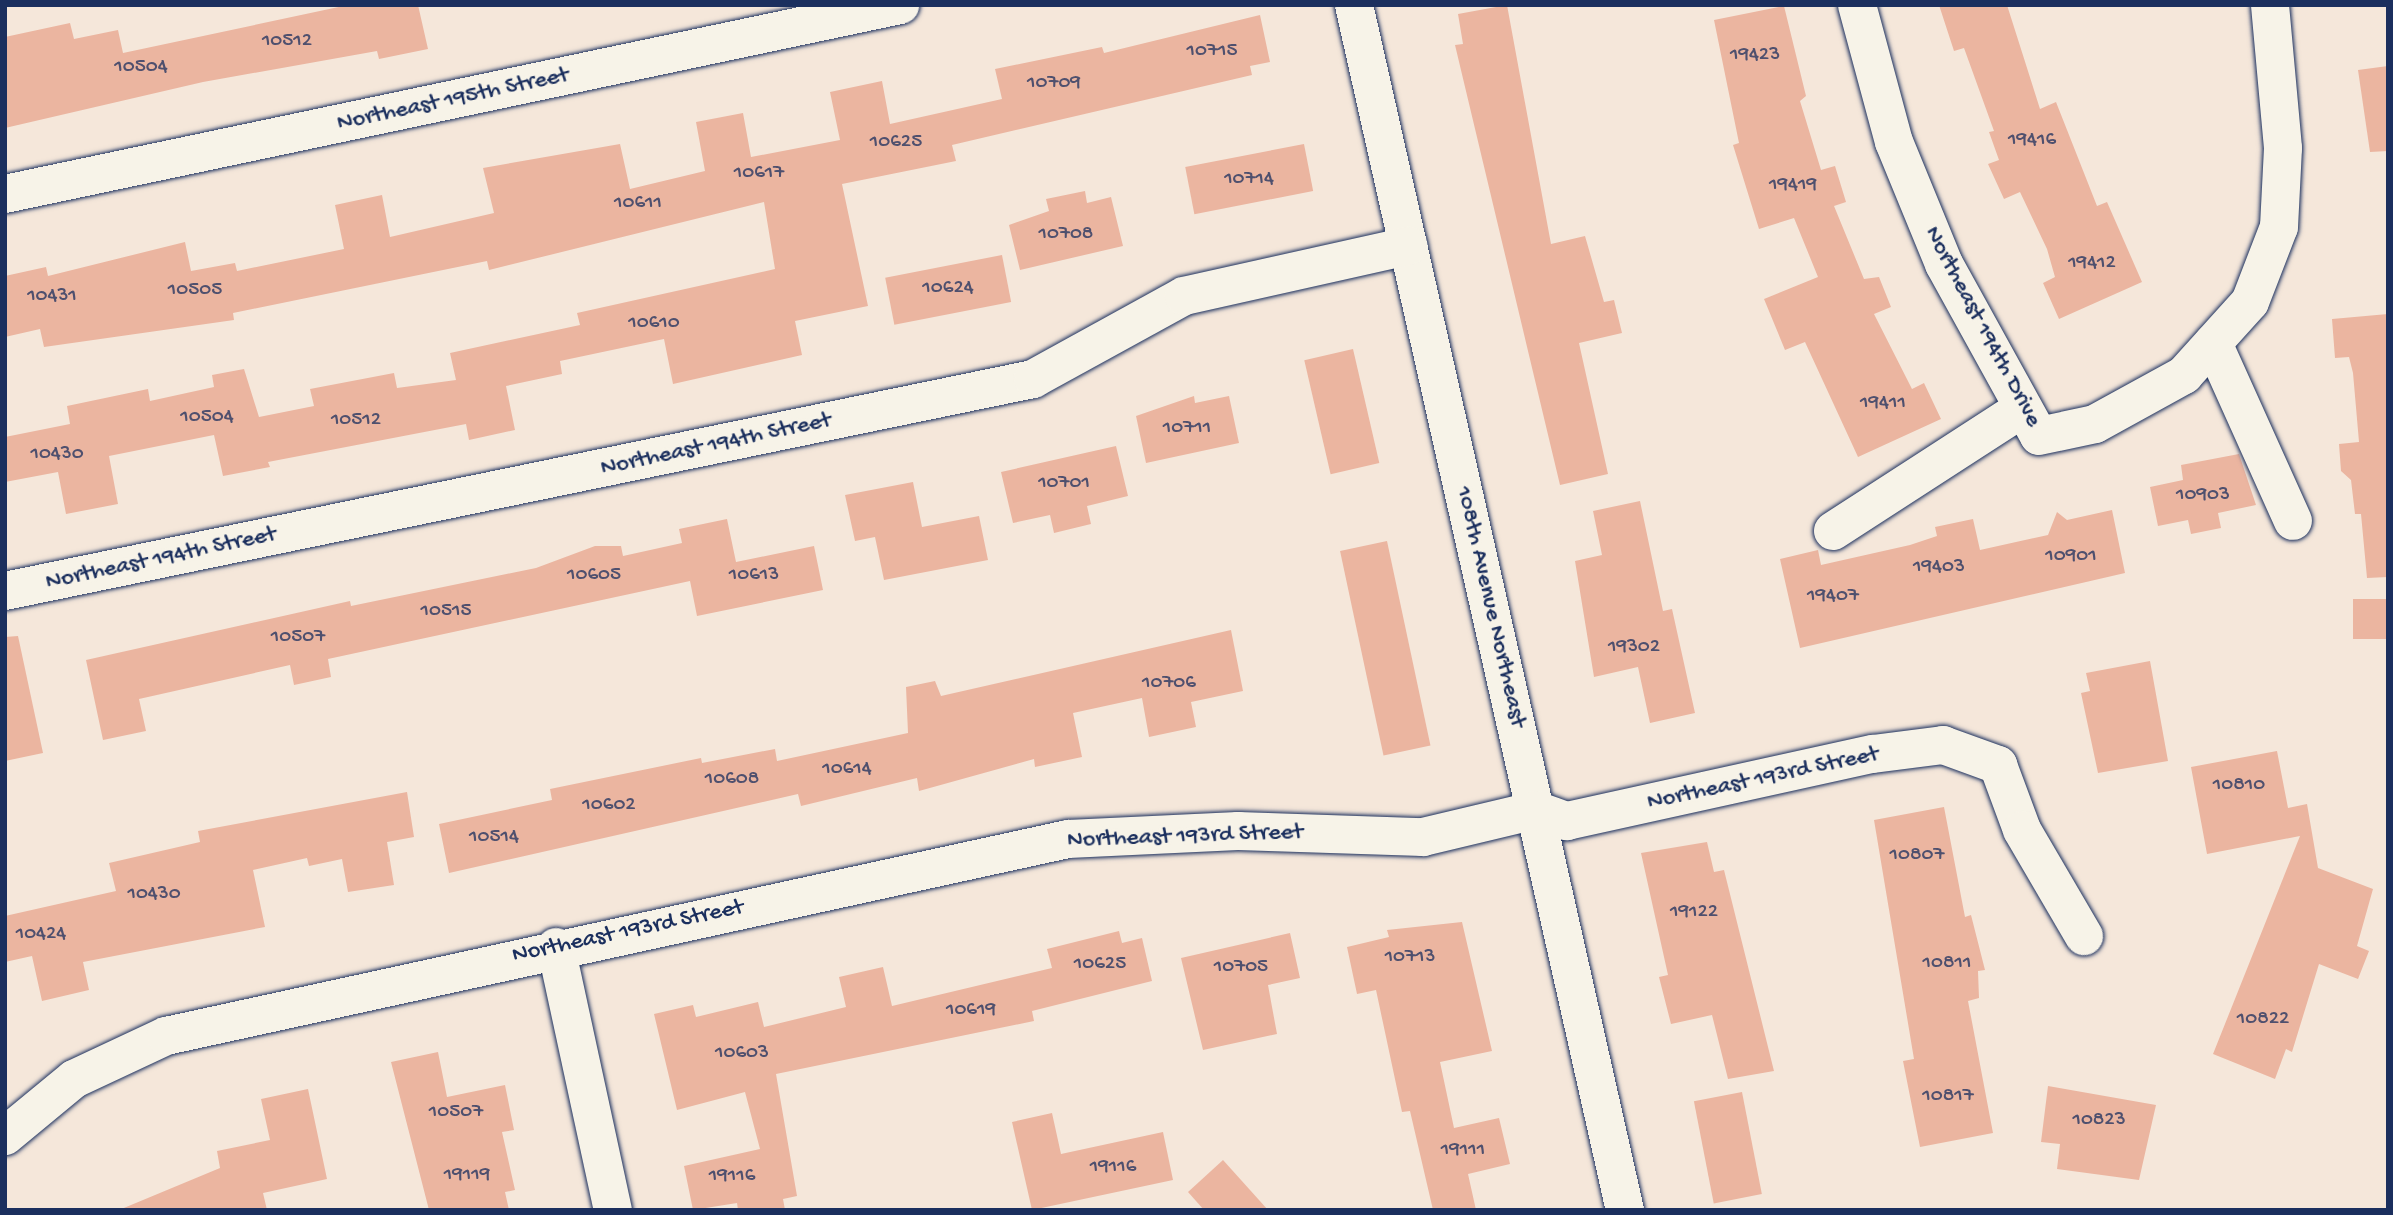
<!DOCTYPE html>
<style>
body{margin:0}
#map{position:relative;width:2393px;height:1215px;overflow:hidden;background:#f5e7da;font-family:"Gochi Hand",sans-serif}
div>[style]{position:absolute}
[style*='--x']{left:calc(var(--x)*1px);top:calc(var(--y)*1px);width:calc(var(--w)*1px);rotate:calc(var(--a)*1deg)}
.building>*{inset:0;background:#ebb5a0;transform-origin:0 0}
.roads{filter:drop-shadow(0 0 2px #1b2f5e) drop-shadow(0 0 2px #1b2f5e)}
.minor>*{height:38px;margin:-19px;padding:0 19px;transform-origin:19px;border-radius:19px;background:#f7f3e8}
span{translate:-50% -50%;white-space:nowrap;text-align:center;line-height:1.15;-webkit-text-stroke:6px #f7f3e8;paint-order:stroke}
.number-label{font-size:21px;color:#4f506e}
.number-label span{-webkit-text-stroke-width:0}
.street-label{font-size:24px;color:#1b2f5e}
.frame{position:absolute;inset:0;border:7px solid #1b2f5e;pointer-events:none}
</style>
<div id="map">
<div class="building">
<i style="clip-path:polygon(348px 5px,418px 5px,428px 49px,379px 59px,377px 51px,203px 82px,5px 128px,5px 37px,70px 23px,74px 39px,118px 30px,123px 53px)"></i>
<i style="clip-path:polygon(1507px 5px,1551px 244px,1585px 236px,1604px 302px,1614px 300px,1622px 333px,1579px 343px,1608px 474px,1560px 485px,1455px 45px,1463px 44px,1458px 14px)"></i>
<i style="clip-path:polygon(1939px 5px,2007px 5px,2040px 109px,2056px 102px,2097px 206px,2107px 202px,2142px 282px,2059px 319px,2043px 283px,2055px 277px,2047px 249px,2020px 192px,2004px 199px,1988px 164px,1999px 160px,1989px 132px,1994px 131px,1964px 48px,1954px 51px)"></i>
<i style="clip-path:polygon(1784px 6px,1806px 96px,1800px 101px,1821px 170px,1835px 166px,1846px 202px,1834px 206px,1864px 279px,1879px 277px,1891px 307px,1874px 314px,1912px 389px,1924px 383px,1941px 419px,1858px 457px,1805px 342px,1785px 350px,1764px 299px,1818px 277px,1794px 218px,1759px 229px,1733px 145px,1739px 143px,1714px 20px)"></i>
<i style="clip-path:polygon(1260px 15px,1270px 62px,1250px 66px,1252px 75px,952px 145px,956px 161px,842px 184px,868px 306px,795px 321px,802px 355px,673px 384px,664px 339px,560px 361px,562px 374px,506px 386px,515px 430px,469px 440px,466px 424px,268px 462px,270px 467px,223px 476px,214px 435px,109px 456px,118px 504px,66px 514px,58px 472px,5px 482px,5px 437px,70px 424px,67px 406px,148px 389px,150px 401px,214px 387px,212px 375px,244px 369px,259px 417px,314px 406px,310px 389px,394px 373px,397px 388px,456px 380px,450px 353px,580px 325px,577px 313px,775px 269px,764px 202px,489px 270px,487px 261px,233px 313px,234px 320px,44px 347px,40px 329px,5px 337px,5px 276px,46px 267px,48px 276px,185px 242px,191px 271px,235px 263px,237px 271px,344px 249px,335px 205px,382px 195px,390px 237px,494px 213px,483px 168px,620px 144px,630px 189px,705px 171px,696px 122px,743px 113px,751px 157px,840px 140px,830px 92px,882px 81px,890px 124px,1002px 99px,995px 69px,1102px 47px,1104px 53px)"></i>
<i style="clip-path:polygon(2388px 66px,2388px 151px,2370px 152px,2358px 70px)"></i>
<i style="left:1304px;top:144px;width:48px;height:121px;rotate:79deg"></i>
<i style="clip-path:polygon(1085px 191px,1087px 203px,1111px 197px,1123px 246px,1020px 270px,1009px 225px,1049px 211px,1046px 199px)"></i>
<i style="left:1002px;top:255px;width:48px;height:119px;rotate:79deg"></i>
<i style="clip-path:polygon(2388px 314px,2388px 577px,2367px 578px,2361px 514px,2355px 514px,2351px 480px,2341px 471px,2339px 444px,2359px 442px,2353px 373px,2349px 357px,2335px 358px,2332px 319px)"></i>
<i style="left:1353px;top:349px;width:117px;height:50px;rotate:77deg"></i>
<i style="clip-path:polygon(1194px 396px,1195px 403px,1229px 396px,1239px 443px,1146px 463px,1136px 416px)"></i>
<i style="clip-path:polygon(1116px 446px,1128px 496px,1087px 506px,1091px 524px,1054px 533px,1050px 515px,1013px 523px,1001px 472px)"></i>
<i style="clip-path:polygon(2239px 454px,2256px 505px,2218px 513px,2221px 528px,2191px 534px,2188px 520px,2158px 526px,2150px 487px,2183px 480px,2181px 465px)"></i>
<i style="clip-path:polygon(913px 482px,922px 527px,979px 516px,988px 560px,884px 580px,875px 537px,855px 541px,845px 495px)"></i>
<i style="clip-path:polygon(1640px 501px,1663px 611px,1672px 609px,1695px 713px,1650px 723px,1638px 667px,1594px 677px,1575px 561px,1602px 555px,1593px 511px)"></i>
<i style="clip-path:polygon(2112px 510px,2125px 573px,1800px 648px,1780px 559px,1818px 550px,1821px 565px,1910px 545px,1937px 536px,1935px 527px,1973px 519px,1980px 550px,2048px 535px,2057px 512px,2067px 520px)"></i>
<i style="clip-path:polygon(727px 519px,736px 562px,814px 546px,823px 590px,697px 616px,690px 581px,328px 659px,331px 677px,294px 685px,290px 665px,139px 699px,146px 731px,103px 740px,86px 660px,350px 601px,351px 606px,536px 568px,595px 546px,621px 546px,623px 556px,682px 543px,679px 529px)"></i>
<i style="left:1387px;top:541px;width:209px;height:48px;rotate:78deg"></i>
<i style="left:2353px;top:599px;width:35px;height:40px"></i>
<i style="clip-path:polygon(1231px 630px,1243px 691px,1191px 702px,1196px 727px,1149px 737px,1142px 698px,1073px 713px,1082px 757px,1035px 767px,1034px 759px,919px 791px,917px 778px,801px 806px,798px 794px,449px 873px,439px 824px,552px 800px,550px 789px,701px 758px,702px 763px,775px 749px,777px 761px,908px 733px,906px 687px,935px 681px,941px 696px)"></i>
<i style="clip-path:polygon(18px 636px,43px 753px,5px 761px,5px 637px)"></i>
<i style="clip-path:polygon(2150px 661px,2168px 761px,2098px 773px,2081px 693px,2090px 691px,2086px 673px)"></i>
<i style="clip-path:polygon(2277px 751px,2288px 808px,2307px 804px,2318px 868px,2373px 889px,2357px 946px,2369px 951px,2358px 979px,2319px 964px,2292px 1052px,2286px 1049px,2275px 1079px,2213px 1054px,2300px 836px,2207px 854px,2191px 767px)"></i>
<i style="clip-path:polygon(407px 792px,414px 837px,387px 842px,394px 885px,348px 892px,342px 859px,309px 866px,307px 858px,253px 870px,265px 927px,83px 962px,89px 990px,42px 1001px,32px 956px,5px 962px,5px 916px,116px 891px,109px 863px,200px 842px,198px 831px)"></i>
<i style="clip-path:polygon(1944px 807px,1965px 917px,1971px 915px,1985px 970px,1978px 971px,1979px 998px,1968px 1001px,1993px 1133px,1920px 1147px,1903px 1061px,1914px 1059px,1874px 820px)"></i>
<i style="clip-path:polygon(1707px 842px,1714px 872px,1724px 870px,1774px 1071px,1728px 1079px,1712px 1015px,1671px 1024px,1659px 977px,1668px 975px,1641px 853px)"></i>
<i style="clip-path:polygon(1462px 922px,1492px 1051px,1440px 1062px,1454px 1128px,1499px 1118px,1510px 1164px,1468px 1174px,1476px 1210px,1433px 1210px,1410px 1111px,1402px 1112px,1376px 990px,1357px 994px,1347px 947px,1389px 937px,1387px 930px)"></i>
<i style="clip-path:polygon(1119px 931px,1122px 943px,1142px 938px,1152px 981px,1032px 1011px,1034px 1021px,776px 1074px,797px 1196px,783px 1199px,785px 1210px,738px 1210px,737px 1203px,693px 1210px,684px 1166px,760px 1149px,745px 1092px,677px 1110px,654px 1014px,693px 1005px,696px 1017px,758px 1002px,764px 1027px,846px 1007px,839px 977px,883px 967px,892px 1006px,1052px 968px,1047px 949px)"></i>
<i style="clip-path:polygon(1290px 933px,1300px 978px,1268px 985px,1277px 1034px,1203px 1050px,1181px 958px)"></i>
<i style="clip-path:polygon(438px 1052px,447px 1097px,505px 1085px,514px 1130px,502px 1132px,515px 1190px,505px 1192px,509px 1210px,429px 1210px,391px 1062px)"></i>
<i style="clip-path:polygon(2048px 1086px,2156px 1105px,2139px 1180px,2057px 1169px,2060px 1144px,2041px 1142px)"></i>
<i style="clip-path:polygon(308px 1089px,327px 1179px,263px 1193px,267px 1210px,119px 1210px,220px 1168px,217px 1151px,270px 1140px,261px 1099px)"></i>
<i style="left:1742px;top:1092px;width:104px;height:49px;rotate:79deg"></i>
<i style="clip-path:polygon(1052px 1113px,1061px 1154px,1163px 1132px,1173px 1180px,1032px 1210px,1012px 1122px)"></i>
<i style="clip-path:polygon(1223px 1160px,1268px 1210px,1204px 1210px,1188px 1192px)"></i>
</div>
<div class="roads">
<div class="minor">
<i style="--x:1354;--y:5;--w:1235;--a:77.33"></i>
<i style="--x:1857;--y:5;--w:142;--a:74.9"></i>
<i style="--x:1894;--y:142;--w:132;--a:67.7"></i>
<i style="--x:1944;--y:264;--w:196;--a:61.1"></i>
<i style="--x:2039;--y:436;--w:57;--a:-12.1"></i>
<i style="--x:2095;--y:424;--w:102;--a:-28.8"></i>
<i style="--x:2184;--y:375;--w:98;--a:-47.9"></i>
<i style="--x:2250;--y:302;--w:80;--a:-68.9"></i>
<i style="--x:2279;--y:227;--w:79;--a:-87.1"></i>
<i style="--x:2283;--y:148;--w:144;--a:-95.2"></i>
<i style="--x:5;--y:194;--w:915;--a:-11.92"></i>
<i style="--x:2213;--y:343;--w:195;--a:65.8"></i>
<i style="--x:1833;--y:531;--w:226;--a:-32.9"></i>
<i style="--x:5;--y:591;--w:1050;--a:-11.65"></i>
<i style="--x:1033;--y:379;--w:172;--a:-28.8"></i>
<i style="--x:1184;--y:296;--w:230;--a:-12.6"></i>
<i style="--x:556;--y:947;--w:269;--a:77.8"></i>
<i style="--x:5;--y:1136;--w:89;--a:-39.6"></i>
<i style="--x:74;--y:1079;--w:102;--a:-25.1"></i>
<i style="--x:166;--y:1036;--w:923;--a:-12.32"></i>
<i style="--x:1068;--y:839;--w:170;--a:-2.7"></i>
<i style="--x:1238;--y:831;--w:185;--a:1.9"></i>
<i style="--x:1423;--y:837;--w:116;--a:-13.4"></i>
<i style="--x:1536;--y:810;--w:33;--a:20"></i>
<i style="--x:1567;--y:821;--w:313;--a:-12.4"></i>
<i style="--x:1873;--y:754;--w:71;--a:-7.3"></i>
<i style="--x:1943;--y:745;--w:59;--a:20"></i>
<i style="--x:1998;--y:765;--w:69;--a:69.7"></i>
<i style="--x:2022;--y:830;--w:123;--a:59.7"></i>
</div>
</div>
<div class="number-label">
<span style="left:287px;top:42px">10512</span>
<span style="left:1212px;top:52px">10715</span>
<span style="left:1755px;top:56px">19423</span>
<span style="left:141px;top:68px">10504</span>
<span style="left:1054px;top:84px">10709</span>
<span style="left:2032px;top:141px">19416</span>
<span style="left:896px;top:143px">10625</span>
<span style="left:759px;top:174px">10617</span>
<span style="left:1249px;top:180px">10714</span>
<span style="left:1793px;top:186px">19419</span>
<span style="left:638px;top:204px">10611</span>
<span style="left:1066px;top:235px">10708</span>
<span style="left:2092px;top:264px">19412</span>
<span style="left:948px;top:289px">10624</span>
<span style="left:195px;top:291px">10505</span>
<span style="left:52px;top:297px">10431</span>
<span style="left:654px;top:324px">10610</span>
<span style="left:1883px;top:404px">19411</span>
<span style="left:207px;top:418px">10504</span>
<span style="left:356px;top:421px">10512</span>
<span style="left:1187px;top:429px">10711</span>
<span style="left:57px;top:455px">10430</span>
<span style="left:1064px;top:484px">10701</span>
<span style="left:2203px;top:496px">10903</span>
<span style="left:2071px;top:557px">10901</span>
<span style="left:1939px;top:568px">19403</span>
<span style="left:594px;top:576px">10605</span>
<span style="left:754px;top:576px">10613</span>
<span style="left:1833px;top:597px">19407</span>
<span style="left:446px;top:612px">10515</span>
<span style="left:298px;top:638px">10507</span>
<span style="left:1634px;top:648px">19302</span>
<span style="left:1169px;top:684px">10706</span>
<span style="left:847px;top:770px">10614</span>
<span style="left:732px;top:780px">10608</span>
<span style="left:2239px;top:786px">10810</span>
<span style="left:609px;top:806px">10602</span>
<span style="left:494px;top:838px">10514</span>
<span style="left:1917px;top:856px">10807</span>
<span style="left:154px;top:895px">10430</span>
<span style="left:1694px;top:913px">19122</span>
<span style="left:41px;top:935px">10424</span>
<span style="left:1410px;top:958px">10713</span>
<span style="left:1947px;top:964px">10811</span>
<span style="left:1100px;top:965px">10625</span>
<span style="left:1241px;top:968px">10705</span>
<span style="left:971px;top:1011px">10619</span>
<span style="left:2263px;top:1020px">10822</span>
<span style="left:742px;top:1054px">10603</span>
<span style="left:1948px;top:1097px">10817</span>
<span style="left:456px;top:1113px">10507</span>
<span style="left:2099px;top:1121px">10823</span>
<span style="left:1463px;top:1151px">19111</span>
<span style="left:1113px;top:1168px">19116</span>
<span style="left:467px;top:1176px">19119</span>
<span style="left:732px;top:1177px">19116</span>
</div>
<div class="street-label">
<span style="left:453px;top:100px;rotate:-12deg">Northeast 195th Street</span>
<span style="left:1982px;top:327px;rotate:62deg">Northeast 194th Drive</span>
<span style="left:716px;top:445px;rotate:-12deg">Northeast 194th Street</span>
<span style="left:161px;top:559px;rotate:-12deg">Northeast 194th Street</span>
<span style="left:1490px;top:607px;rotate:77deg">108th Avenue Northeast</span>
<span style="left:1763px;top:779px;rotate:-12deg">Northeast 193rd Street</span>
<span style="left:1185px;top:837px;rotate:-2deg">Northeast 193rd Street</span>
<span style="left:628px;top:932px;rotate:-12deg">Northeast 193rd Street</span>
</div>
<div class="frame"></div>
</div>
